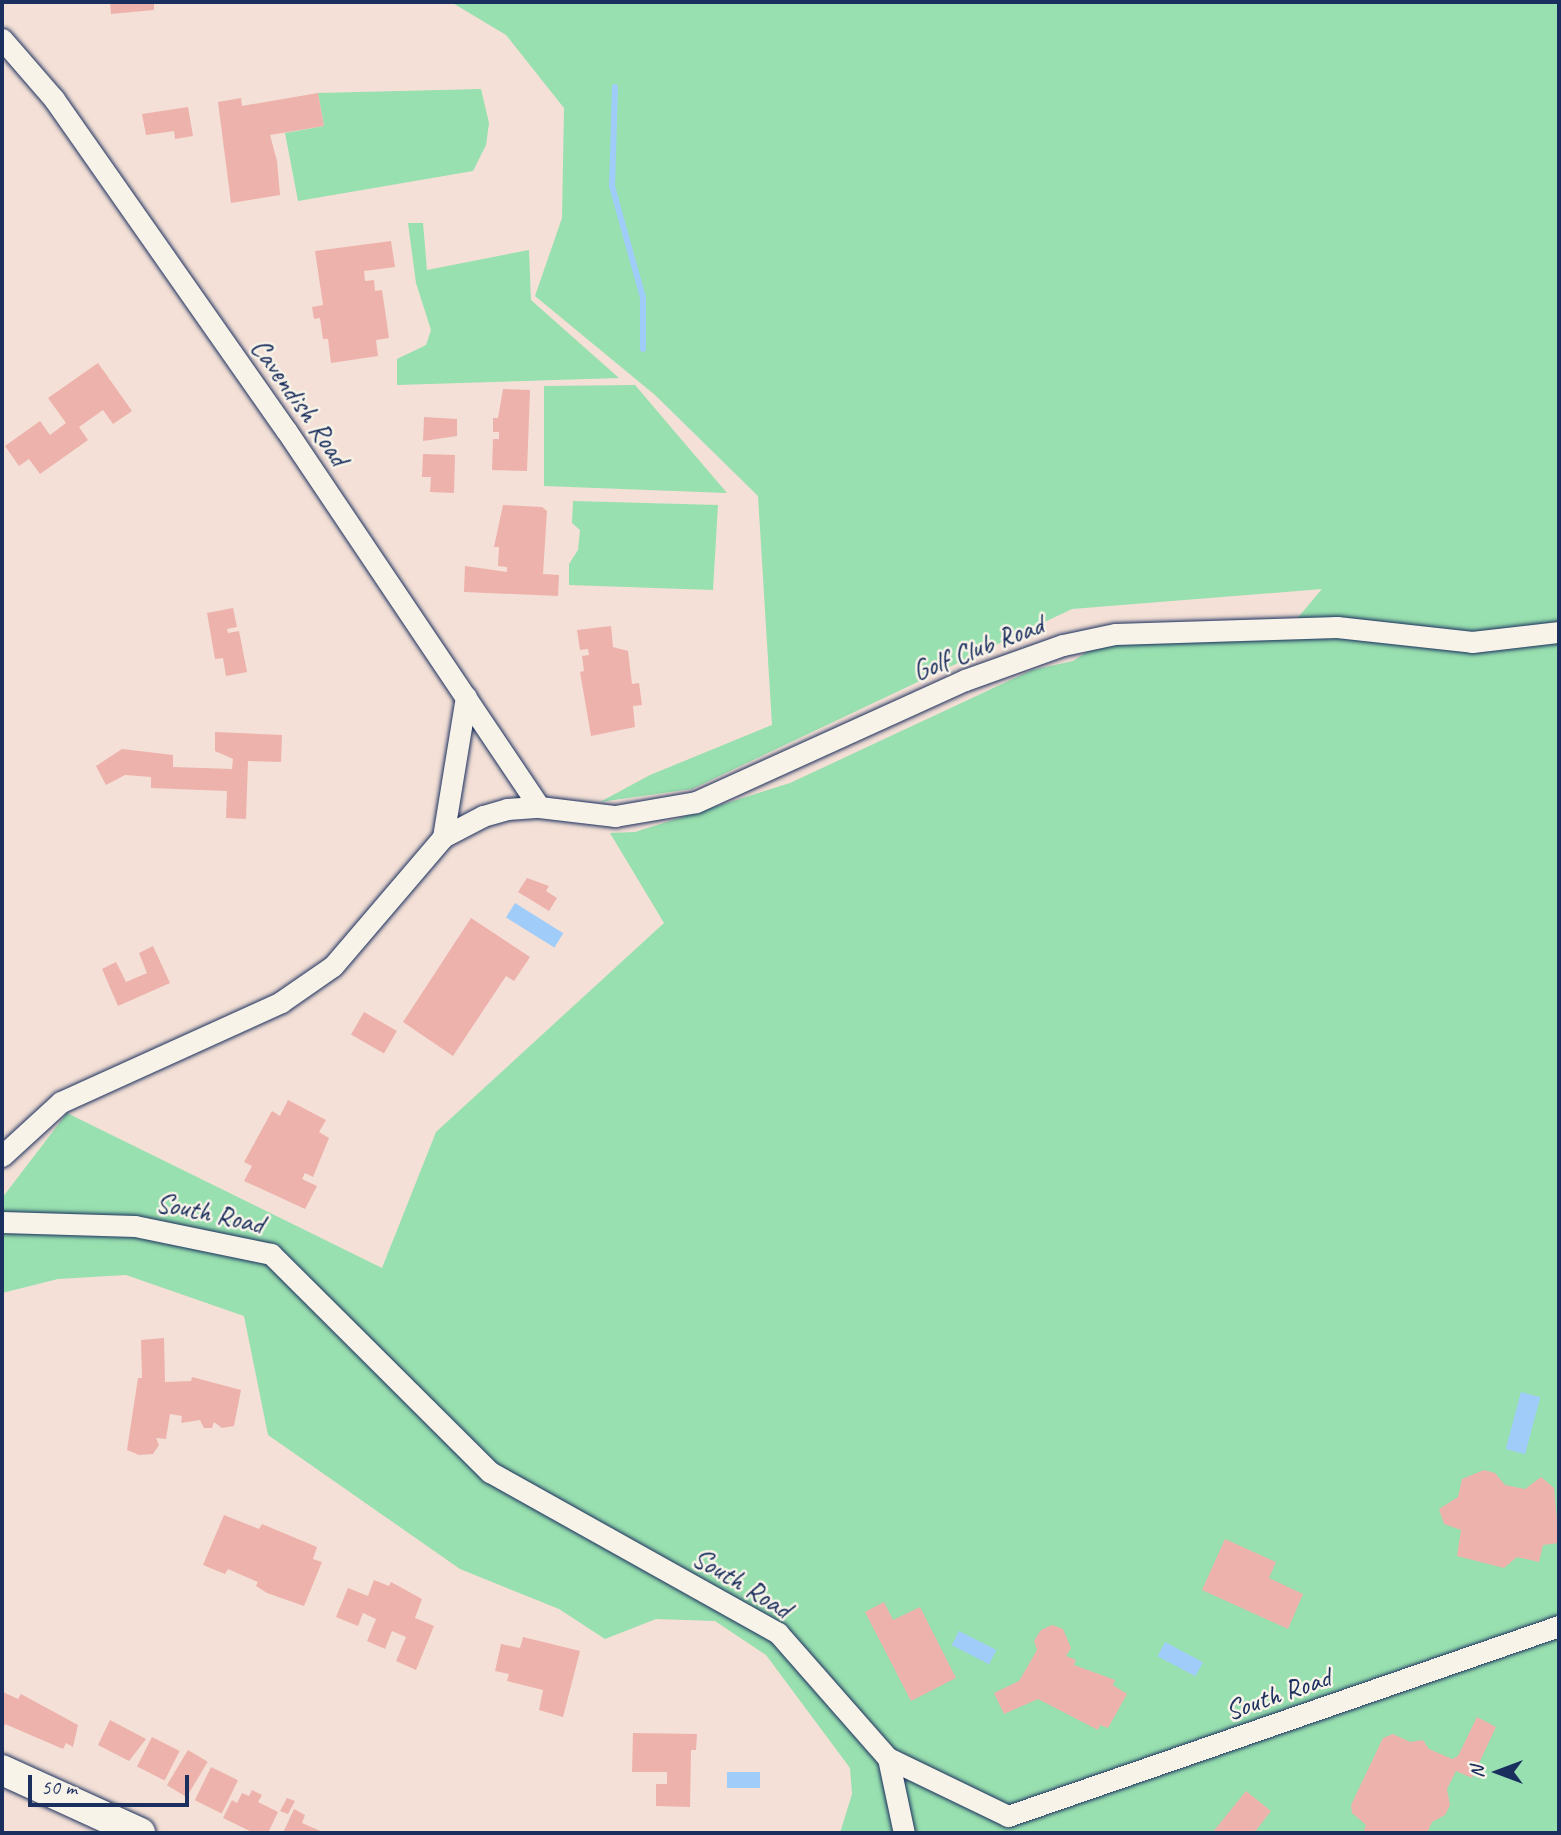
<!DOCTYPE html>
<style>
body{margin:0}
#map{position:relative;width:1561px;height:1835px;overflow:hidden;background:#f4e0d6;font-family:Caveat,sans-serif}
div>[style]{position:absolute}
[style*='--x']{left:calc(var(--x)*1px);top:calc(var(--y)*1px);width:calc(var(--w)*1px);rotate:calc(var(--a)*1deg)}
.green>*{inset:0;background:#98e0af}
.water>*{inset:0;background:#a0ccfa;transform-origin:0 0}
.stream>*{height:6px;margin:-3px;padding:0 3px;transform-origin:3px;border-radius:3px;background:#a0ccfa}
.building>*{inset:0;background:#edb2ac;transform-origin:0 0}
.roads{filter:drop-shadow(0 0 2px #1b2f5e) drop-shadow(0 0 2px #1b2f5e)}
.street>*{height:21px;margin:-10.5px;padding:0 10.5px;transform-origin:10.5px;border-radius:10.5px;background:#f7f3e8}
.secondary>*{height:30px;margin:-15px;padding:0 15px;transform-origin:15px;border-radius:15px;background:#f7f3e8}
span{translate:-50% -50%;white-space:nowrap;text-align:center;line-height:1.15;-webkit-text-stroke:5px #f7f3e8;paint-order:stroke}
.street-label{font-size:28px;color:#1b2f5e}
.frame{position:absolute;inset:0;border:4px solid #1b2f5e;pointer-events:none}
.north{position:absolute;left:1463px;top:1737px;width:70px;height:70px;-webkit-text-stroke:5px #f7f3e8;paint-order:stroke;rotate:270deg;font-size:19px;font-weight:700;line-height:28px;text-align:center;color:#1b2f5e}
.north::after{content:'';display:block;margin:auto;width:24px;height:32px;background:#1b2f5e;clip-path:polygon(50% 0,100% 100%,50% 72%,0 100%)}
.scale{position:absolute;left:28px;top:1775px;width:161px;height:32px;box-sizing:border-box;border:4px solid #1b2f5e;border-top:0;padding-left:9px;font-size:21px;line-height:24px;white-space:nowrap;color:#1b2f5e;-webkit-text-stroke:5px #f7f3e8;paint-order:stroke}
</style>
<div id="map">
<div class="green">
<i style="clip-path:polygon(451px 2px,1559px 2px,1559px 1833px,840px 1833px,852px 1794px,850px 1768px,766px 1655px,715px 1621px,656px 1619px,605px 1639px,559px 1609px,460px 1569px,268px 1435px,244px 1316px,126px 1275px,58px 1279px,2px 1293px,2px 1198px,67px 1113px,382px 1268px,436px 1132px,664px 923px,610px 833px,635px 832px,790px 783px,1032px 670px,1073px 661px,1115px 634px,1295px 621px,1322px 589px,1072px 609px,692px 789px,600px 802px,650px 775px,772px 725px,758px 496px,655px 395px,535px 296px,562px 218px,564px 108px,506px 35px)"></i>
<i style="clip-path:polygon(481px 89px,489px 123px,486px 145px,473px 171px,298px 201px,285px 133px,324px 126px,318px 93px)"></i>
<i style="clip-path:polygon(408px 223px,423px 223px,427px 270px,529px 250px,531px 300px,619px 378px,397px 385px,397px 359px,426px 345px,431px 330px,416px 283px)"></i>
<i style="clip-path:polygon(635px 385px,727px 493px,544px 486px,544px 386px)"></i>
<i style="clip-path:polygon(573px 501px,718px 505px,713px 590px,569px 585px,569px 564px,578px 550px,580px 530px,572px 523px)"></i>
</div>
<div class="water">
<i style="left:515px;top:903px;width:57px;height:17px;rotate:32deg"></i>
<i style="left:1521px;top:1392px;width:20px;height:59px;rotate:15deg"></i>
<i style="left:959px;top:1631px;width:42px;height:16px;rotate:27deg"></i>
<i style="left:1165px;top:1642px;width:43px;height:16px;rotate:28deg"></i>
<i style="left:727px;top:1772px;width:33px;height:16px"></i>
</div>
<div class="stream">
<i style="--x:615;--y:87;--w:99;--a:91.7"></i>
<i style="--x:612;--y:186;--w:116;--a:74.5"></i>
<i style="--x:643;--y:298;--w:51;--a:90"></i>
</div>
<div class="building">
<i style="clip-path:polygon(110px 2px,154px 2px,154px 10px,111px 14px)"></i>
<i style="clip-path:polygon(318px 93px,324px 126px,270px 135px,277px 161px,280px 195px,231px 203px,218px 102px,241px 98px,242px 106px)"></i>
<i style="clip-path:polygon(188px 107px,193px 136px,175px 139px,174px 131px,146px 135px,142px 114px)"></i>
<i style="clip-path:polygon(391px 241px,395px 267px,364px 271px,365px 281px,374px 280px,375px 291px,382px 290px,389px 338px,376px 340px,378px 356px,331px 363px,328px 339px,323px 339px,320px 318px,314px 319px,312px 307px,323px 305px,315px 251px)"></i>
<i style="clip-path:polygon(98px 363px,132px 411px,113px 424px,103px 410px,79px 427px,88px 440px,40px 474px,29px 459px,19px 466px,5px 446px,40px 421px,50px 435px,66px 423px,48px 398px)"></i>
<i style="clip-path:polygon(503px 389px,530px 390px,527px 471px,492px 470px,493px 439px,499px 439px,499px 432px,493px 432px,493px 418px,498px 418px)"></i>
<i style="clip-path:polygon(424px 417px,457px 419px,457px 436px,423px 441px)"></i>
<i style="clip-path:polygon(423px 454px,455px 455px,454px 493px,430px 492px,431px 477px,422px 477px)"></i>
<i style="clip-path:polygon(503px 505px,542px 507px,547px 511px,543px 574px,559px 575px,558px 596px,464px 592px,465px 566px,507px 572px,507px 567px,498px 566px,499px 547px,494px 547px)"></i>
<i style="clip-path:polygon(233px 608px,237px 627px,227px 629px,228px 633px,239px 631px,247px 672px,226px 676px,223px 658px,215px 659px,207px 613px)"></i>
<i style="clip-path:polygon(611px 626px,613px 647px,628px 651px,632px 684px,639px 683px,642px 705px,633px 706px,635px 727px,591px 736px,580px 672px,584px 671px,582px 656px,589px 655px,588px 649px,580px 650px,577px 630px)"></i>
<i style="clip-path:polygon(215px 732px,282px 735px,281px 762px,248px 761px,246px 819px,226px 818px,227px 791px,151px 788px,151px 777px,125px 775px,106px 785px,96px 766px,122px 749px,173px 755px,173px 767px,232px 769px,233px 759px,215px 751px)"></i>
<i style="clip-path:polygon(527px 878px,549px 886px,546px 891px,557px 898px,549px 911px,518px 892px)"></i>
<i style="clip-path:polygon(471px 918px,530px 957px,514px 981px,506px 976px,453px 1056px,403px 1022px)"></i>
<i style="clip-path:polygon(153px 946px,170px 983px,118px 1006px,102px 969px,116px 962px,126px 982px,147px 973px,139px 953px)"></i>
<i style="left:364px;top:1012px;width:38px;height:26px;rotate:30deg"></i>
<i style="clip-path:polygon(288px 1100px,326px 1120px,319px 1132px,329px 1138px,313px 1177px,305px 1173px,302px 1179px,317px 1186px,305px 1209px,244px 1181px,252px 1166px,244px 1162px,272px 1111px,280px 1116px)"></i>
<i style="clip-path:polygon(164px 1338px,165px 1382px,191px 1381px,192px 1377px,241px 1390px,234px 1426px,222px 1428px,214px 1422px,212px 1428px,204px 1428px,200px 1420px,181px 1423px,182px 1416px,170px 1414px,166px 1439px,156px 1438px,159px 1445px,153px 1454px,139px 1455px,127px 1450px,138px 1378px,142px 1378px,141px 1340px)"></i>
<i style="clip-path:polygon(1484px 1470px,1495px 1473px,1505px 1485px,1525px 1489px,1541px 1477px,1554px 1488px,1559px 1543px,1543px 1545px,1539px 1562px,1517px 1557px,1504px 1568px,1457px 1556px,1461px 1530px,1444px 1524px,1439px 1509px,1458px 1497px,1462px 1479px)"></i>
<i style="clip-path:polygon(224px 1515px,259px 1529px,262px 1524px,317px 1547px,313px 1559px,322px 1562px,304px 1606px,267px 1593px,256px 1586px,258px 1582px,228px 1569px,225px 1574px,203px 1565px)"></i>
<i style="clip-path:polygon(1225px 1539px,1276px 1562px,1269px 1578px,1303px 1594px,1288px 1629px,1202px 1590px)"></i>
<i style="clip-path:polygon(374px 1580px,389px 1586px,391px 1582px,422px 1599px,415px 1618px,434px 1626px,416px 1670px,396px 1661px,406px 1637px,392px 1631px,385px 1649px,367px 1641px,376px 1619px,363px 1613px,358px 1626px,336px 1617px,348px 1588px,368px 1596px)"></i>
<i style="clip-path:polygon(884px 1602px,893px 1620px,920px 1607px,956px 1678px,911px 1701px,865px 1612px)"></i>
<i style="clip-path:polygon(1052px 1625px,1063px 1629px,1071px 1648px,1066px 1656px,1076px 1660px,1074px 1665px,1115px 1680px,1113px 1685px,1127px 1694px,1108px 1728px,1100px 1725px,1098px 1730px,1038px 1699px,1004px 1714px,994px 1693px,1019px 1681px,1037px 1650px,1034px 1641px,1041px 1630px)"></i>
<i style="clip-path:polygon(523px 1637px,580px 1651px,563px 1717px,539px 1710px,543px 1690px,507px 1681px,509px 1674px,495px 1671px,501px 1644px,520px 1648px)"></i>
<i style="clip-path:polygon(2px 1687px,3px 1692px,18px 1699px,21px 1694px,78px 1725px,73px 1747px,66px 1743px,63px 1749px,5px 1724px,2px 1732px)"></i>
<i style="clip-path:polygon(1477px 1717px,1496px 1727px,1472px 1778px,1456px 1771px,1447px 1789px,1450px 1805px,1445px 1815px,1432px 1822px,1427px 1833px,1363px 1833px,1366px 1825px,1352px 1813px,1351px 1805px,1383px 1738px,1393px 1734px,1410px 1742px,1423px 1740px,1429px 1749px,1452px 1759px,1458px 1756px)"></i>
<i style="clip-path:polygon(110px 1720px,146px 1739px,129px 1761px,98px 1745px)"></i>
<i style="clip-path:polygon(633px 1733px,697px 1734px,696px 1750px,691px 1750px,690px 1807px,656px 1806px,656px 1784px,667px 1784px,667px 1772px,632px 1772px)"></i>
<i style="left:152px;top:1737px;width:31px;height:33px;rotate:27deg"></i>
<i style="left:188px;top:1750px;width:23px;height:41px;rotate:31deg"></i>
<i style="left:211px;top:1767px;width:30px;height:37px;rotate:26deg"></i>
<i style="clip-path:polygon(252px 1790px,262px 1795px,258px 1802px,278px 1812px,268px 1833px,254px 1833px,223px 1818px,232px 1800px,237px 1803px,242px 1793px,249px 1796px)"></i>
<i style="clip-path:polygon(1246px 1791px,1271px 1811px,1254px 1833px,1212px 1833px)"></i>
<i style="clip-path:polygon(287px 1798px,295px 1801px,288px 1814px,280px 1811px)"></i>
<i style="clip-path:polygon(294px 1809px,305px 1815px,302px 1823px,325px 1833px,283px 1833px)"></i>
</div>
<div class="roads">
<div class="street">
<i style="--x:2;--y:39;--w:79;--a:49.1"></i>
<i style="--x:54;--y:99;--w:404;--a:55"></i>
<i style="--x:286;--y:430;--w:454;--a:56.1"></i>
<i style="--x:443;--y:837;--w:45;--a:-27.7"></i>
<i style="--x:483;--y:816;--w:25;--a:-16"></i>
<i style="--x:507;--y:809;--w:32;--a:-4"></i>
<i style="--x:539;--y:807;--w:77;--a:6.8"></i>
<i style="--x:615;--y:816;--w:82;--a:-9.8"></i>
<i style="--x:696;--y:802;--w:295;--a:-24.4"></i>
<i style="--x:965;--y:680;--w:104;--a:-19.7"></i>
<i style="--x:1063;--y:645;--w:53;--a:-11.9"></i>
<i style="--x:1115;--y:634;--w:222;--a:-1.8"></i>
<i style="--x:1337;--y:627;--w:136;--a:6.3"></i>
<i style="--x:1472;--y:642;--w:88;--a:-6.6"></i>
<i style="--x:2;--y:1156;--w:80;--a:-42.5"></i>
<i style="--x:61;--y:1102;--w:242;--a:-24.4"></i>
<i style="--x:281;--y:1002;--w:63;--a:-34.7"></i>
<i style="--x:333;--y:966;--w:170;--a:-49.5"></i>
<i style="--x:443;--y:837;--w:142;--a:-80.7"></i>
<i style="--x:2;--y:1222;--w:133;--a:1.7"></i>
<i style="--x:135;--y:1226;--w:139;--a:11.6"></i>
<i style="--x:271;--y:1254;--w:309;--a:44.9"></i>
<i style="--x:490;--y:1472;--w:330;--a:29.2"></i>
<i style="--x:778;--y:1633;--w:167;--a:48.7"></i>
<i style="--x:888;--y:1758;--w:133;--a:25.8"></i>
<i style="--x:1008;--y:1816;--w:583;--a:-19.03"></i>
<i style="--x:888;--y:1758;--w:77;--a:78"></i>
</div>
<div class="secondary">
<i style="--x:2;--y:1770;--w:152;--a:24.5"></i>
</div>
</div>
<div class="street-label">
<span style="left:300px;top:402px;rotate:55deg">Cavendish Road</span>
<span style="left:978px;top:648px;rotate:-21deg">Golf Club Road</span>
<span style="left:210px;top:1213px;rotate:12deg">South Road</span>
<span style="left:742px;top:1583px;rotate:31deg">South Road</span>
<span style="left:1278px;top:1694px;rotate:-19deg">South Road</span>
</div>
<div class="frame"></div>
<div class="north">N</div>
<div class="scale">50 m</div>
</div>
